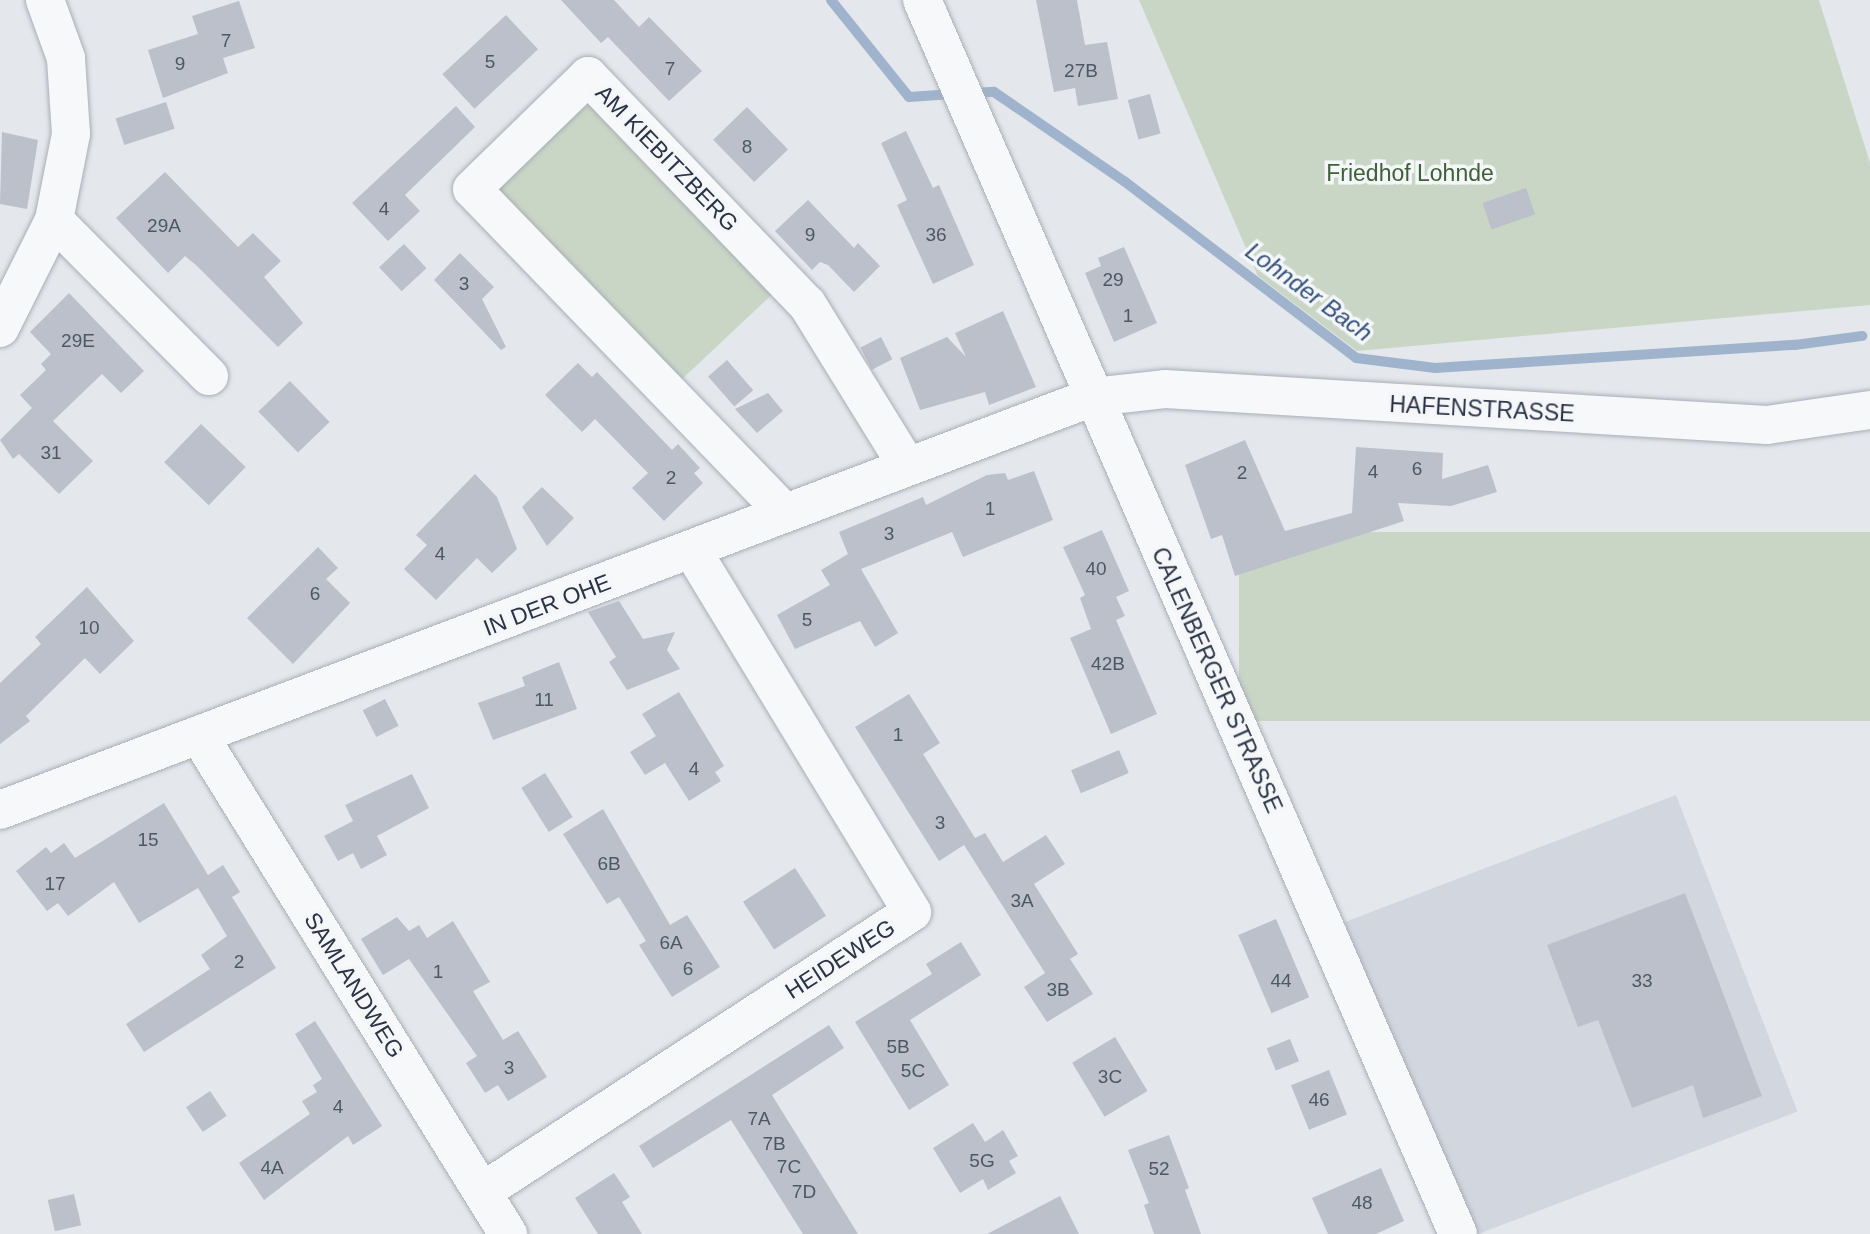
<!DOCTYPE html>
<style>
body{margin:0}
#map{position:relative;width:1870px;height:1234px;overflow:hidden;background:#e4e7ec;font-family:Helvetica,sans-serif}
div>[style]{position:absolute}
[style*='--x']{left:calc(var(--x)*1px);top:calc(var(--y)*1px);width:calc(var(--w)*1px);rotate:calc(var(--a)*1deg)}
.built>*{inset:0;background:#d2d6de;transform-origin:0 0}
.green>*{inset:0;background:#c9d6c5;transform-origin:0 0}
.stream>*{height:10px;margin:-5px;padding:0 5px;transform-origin:5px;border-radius:5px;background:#9fb4cc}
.building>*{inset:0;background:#bbc0ca;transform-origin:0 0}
.roads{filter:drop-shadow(0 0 2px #a9aeb7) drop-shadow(0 0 2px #a9aeb7)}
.minor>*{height:38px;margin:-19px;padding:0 19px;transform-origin:19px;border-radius:19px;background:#f7f8fa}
span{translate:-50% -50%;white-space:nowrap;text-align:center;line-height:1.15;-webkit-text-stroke:7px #f4f6f9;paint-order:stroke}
.number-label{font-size:19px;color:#4f5766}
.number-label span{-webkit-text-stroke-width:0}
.street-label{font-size:23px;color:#2b3445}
.park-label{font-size:23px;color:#3f6138}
.water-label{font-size:24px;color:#34527a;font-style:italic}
</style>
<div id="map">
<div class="built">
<i style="left:1676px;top:795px;width:339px;height:355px;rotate:69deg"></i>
</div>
<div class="green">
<i style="clip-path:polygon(1139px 0,1819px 0,1870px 163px,1870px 305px,1357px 351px,1258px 276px)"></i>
<i style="clip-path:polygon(601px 101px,781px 286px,679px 382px,495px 188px,573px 112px)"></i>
<i style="left:1870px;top:532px;width:189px;height:631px;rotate:90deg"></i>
</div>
<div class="stream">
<i style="--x:831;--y:0;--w:124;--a:51.2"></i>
<i style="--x:909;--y:97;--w:44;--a:-3.9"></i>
<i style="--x:972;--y:93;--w:22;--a:-3"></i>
<i style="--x:994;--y:92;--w:158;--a:34.4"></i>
<i style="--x:1124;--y:181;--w:292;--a:37.3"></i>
<i style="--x:1356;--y:358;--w:80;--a:7.2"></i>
<i style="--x:1435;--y:368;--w:361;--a:-3.7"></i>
<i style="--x:1795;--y:345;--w:68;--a:-7.7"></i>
</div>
<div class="building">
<i style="clip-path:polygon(561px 0,614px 0,639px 27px,649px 17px,702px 71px,669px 101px,608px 37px,601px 43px)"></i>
<i style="clip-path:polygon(1036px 0,1077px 0,1085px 45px,1107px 42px,1118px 99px,1078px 106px,1075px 88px,1054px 92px)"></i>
<i style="clip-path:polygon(239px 1px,255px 48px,223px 58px,228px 73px,163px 98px,148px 50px,198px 34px,192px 16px)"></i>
<i style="left:506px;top:15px;width:47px;height:87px;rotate:47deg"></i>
<i style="left:1150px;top:94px;width:41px;height:23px;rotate:75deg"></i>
<i style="left:166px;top:102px;width:28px;height:53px;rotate:72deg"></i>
<i style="clip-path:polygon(456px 106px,475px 127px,405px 195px,420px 211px,388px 241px,352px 203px)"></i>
<i style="left:747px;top:107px;width:59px;height:47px;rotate:46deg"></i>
<i style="clip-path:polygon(906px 131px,933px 188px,939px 185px,974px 265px,933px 284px,897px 205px,907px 200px,881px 143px)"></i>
<i style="clip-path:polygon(2px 132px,38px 140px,27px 209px,0 204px)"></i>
<i style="clip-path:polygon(165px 172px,238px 247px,253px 233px,281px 261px,264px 277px,303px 323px,278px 347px,197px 266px,185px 256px,168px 273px,116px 218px)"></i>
<i style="left:1526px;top:188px;width:28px;height:46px;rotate:71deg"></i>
<i style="clip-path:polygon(808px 200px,854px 248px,858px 243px,880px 266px,854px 292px,828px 265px,820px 262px,812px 270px,775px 231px)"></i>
<i style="left:404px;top:244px;width:33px;height:34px;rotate:47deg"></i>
<i style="clip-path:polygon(1124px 247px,1157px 323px,1114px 342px,1085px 273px,1101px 266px,1098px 258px)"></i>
<i style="clip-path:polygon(460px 253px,494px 287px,482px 299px,506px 347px,501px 350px,434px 280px)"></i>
<i style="clip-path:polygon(69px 293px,144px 371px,121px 393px,102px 374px,53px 421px,93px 461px,59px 494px,19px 454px,13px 459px,0 440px,32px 408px,20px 395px,46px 370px,41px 364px,51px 354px,30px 332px)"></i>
<i style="clip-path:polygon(1003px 311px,1036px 387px,989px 405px,985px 392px,920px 410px,900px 358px,947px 337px,966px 357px,955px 333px)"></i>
<i style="left:881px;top:337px;width:25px;height:23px;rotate:63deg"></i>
<i style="left:727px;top:360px;width:40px;height:25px;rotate:49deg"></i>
<i style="clip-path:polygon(578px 363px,592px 377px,597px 372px,672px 450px,678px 444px,700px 468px,694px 473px,703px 483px,664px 521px,632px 488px,648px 473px,595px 419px,582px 432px,545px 395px)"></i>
<i style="left:290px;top:381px;width:57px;height:44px;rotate:46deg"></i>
<i style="clip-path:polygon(768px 393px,783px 411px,757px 433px,735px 409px)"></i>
<i style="left:201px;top:424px;width:62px;height:53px;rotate:44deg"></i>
<i style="clip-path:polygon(1245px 440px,1285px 531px,1352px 513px,1356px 447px,1443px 453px,1442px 479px,1488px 465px,1497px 492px,1451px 506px,1398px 503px,1404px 521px,1235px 576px,1222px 535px,1211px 539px,1185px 465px)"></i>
<i style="clip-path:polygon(1034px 471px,1053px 520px,963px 557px,952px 532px,861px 569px,898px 633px,875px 647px,860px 621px,795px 649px,777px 615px,830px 585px,821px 570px,848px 554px,839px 532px,923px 497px,926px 505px,987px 475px,1005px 473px,1008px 480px)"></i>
<i style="clip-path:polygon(475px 474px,497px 497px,517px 549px,492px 573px,477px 558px,436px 600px,404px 569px,427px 545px,416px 535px)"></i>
<i style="clip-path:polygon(542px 487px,574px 518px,547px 546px,522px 507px)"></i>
<i style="clip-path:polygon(1102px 530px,1129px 591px,1116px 597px,1125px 616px,1116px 620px,1157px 714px,1111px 734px,1070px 638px,1091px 629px,1080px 598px,1085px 595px,1063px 547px)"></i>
<i style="clip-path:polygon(318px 547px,338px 568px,326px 579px,350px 603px,293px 664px,247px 618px)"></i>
<i style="clip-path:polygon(87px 587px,134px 641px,100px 674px,85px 658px,26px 716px,30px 721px,0 744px,0 683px,41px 644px,35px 637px)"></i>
<i style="clip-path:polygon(619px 601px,643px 639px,675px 632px,667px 650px,680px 669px,627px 690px,609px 662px,616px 657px,588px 612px)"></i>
<i style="clip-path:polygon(559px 662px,577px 709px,493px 740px,478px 703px,525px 686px,522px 677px)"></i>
<i style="clip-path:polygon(679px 692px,724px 766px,715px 772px,721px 781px,689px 801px,665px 763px,645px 775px,630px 752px,656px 736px,642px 714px)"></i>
<i style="clip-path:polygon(909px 694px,940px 743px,923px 754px,975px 838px,985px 833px,1003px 862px,1046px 835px,1065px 864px,1034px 884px,1078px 954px,1070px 959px,1093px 994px,1047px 1022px,1024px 987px,1045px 973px,964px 845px,939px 861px,855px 727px)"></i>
<i style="left:385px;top:699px;width:30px;height:25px;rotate:63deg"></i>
<i style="left:1119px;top:750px;width:25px;height:52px;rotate:67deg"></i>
<i style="left:545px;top:773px;width:52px;height:28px;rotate:58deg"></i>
<i style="clip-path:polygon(412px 774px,429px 808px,377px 836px,387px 855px,361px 869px,353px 853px,338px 861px,324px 836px,353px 821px,345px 805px)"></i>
<i style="clip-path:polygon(164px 803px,208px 875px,223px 865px,240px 892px,232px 897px,276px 968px,144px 1052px,126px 1024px,210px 969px,201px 955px,227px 936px,198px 888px,139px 923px,114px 882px,68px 916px,58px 903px,47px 911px,16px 871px,46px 847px,51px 853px,64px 843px,75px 858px)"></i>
<i style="clip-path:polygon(603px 809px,670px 925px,687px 915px,720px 967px,672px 997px,639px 945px,646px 941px,619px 897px,607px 904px,563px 834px)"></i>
<i style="left:795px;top:868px;width:57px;height:62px;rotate:57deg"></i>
<i style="clip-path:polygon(1685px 893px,1762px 1096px,1703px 1118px,1693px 1085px,1632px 1108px,1598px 1020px,1578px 1027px,1547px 945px)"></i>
<i style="clip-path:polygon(397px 917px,409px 931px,419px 925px,427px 938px,453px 921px,490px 982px,473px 991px,503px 1040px,518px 1031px,547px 1077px,508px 1101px,498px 1085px,485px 1093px,466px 1063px,477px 1056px,409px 959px,383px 975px,361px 939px)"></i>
<i style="left:1276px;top:919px;width:85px;height:41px;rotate:67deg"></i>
<i style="clip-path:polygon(961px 942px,981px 975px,910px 1020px,949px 1085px,909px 1110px,855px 1022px,932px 974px,926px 964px)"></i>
<i style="clip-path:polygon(315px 1021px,382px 1126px,353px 1145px,348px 1136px,264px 1200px,239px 1163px,310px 1114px,302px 1101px,317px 1092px,313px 1085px,322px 1079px,295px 1034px)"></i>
<i style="clip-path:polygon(829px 1025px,844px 1048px,772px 1095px,858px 1234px,803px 1234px,731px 1120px,653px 1168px,639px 1146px)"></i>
<i style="left:1115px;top:1037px;width:63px;height:50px;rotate:59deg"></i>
<i style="left:1290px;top:1039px;width:24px;height:25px;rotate:68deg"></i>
<i style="left:1329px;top:1070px;width:48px;height:41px;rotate:68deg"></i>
<i style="left:210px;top:1091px;width:30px;height:29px;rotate:56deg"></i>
<i style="clip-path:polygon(973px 1123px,985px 1142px,1003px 1130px,1018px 1156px,1009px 1161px,1016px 1173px,988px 1190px,983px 1179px,960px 1193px,933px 1148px)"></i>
<i style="clip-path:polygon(1169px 1135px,1189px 1188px,1185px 1190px,1201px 1234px,1154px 1234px,1144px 1205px,1149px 1203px,1128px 1150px)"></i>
<i style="clip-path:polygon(1381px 1168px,1404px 1221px,1376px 1234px,1328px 1234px,1312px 1198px)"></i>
<i style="clip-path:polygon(614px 1173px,630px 1197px,622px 1202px,642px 1234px,598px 1234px,575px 1198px)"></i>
<i style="left:74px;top:1194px;width:32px;height:27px;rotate:77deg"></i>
<i style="clip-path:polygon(1060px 1196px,1079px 1234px,987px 1234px)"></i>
</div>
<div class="roads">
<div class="minor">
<i style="--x:922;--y:0;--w:1345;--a:66.52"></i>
<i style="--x:54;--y:220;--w:220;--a:45.2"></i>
<i style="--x:0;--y:328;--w:121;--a:-63.4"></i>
<i style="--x:54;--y:220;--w:88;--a:-78.8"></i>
<i style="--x:71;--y:134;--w:76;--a:-93.8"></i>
<i style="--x:66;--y:58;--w:62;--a:-109.9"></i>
<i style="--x:785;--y:513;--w:450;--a:-134"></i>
<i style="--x:472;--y:189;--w:162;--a:-44.2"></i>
<i style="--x:588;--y:76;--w:316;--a:46.2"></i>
<i style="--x:807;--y:304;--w:188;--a:58.3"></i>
<i style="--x:200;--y:737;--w:585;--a:58.21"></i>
<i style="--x:0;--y:810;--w:1168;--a:-20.7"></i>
<i style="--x:1093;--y:397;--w:72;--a:-6.3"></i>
<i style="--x:1165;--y:389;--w:603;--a:3.42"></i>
<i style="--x:1767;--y:425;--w:104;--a:-8.3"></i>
<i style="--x:482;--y:1192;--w:513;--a:-33.07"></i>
<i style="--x:912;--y:912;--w:424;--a:-121.3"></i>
</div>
</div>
<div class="number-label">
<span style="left:226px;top:41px">7</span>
<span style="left:490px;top:62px">5</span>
<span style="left:180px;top:64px">9</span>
<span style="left:670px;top:69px">7</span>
<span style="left:1081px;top:71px">27B</span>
<span style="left:747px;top:147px">8</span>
<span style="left:384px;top:209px">4</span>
<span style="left:164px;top:226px">29A</span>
<span style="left:810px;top:235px">9</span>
<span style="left:936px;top:235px">36</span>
<span style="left:1113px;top:280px">29</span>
<span style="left:464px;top:284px">3</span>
<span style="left:1128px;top:316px">1</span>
<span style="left:78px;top:341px">29E</span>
<span style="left:51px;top:453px">31</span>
<span style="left:1417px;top:469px">6</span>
<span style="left:1373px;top:472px">4</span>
<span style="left:1242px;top:473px">2</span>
<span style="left:671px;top:478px">2</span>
<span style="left:990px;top:509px">1</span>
<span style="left:889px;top:534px">3</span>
<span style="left:440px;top:554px">4</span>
<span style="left:1096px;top:569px">40</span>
<span style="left:315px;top:594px">6</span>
<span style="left:807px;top:620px">5</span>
<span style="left:89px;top:628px">10</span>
<span style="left:1108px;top:664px">42B</span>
<span style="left:544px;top:700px">11</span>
<span style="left:898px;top:735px">1</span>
<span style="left:694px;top:769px">4</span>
<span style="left:940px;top:823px">3</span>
<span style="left:148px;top:840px">15</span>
<span style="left:609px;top:864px">6B</span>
<span style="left:55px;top:884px">17</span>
<span style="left:1022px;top:901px">3A</span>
<span style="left:671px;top:943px">6A</span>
<span style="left:239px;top:962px">2</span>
<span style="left:688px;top:969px">6</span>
<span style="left:438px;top:972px">1</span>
<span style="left:1281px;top:981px">44</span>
<span style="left:1642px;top:981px">33</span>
<span style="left:1058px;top:990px">3B</span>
<span style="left:898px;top:1047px">5B</span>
<span style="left:509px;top:1068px">3</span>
<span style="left:913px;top:1071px">5C</span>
<span style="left:1110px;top:1077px">3C</span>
<span style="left:1319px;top:1100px">46</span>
<span style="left:338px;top:1107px">4</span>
<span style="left:759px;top:1119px">7A</span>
<span style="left:774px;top:1144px">7B</span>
<span style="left:982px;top:1161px">5G</span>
<span style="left:789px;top:1167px">7C</span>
<span style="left:272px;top:1168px">4A</span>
<span style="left:1159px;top:1169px">52</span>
<span style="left:804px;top:1192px">7D</span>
<span style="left:1362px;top:1203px">48</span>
</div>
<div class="street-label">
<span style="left:667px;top:158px;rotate:46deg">AM KIEBITZBERG</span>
<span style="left:1482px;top:409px;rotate:3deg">HAFENSTRASSE</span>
<span style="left:547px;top:605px;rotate:-21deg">IN DER OHE</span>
<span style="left:1217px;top:680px;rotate:66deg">CALENBERGER STRASSE</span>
<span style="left:840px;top:959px;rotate:-33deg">HEIDEWEG</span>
<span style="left:354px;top:985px;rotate:58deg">SAMLANDWEG</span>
</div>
<div class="park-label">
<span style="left:1410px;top:173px">Friedhof Lohnde</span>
</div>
<div class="water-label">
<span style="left:1309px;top:292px;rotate:36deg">Lohnder Bach</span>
</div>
</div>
